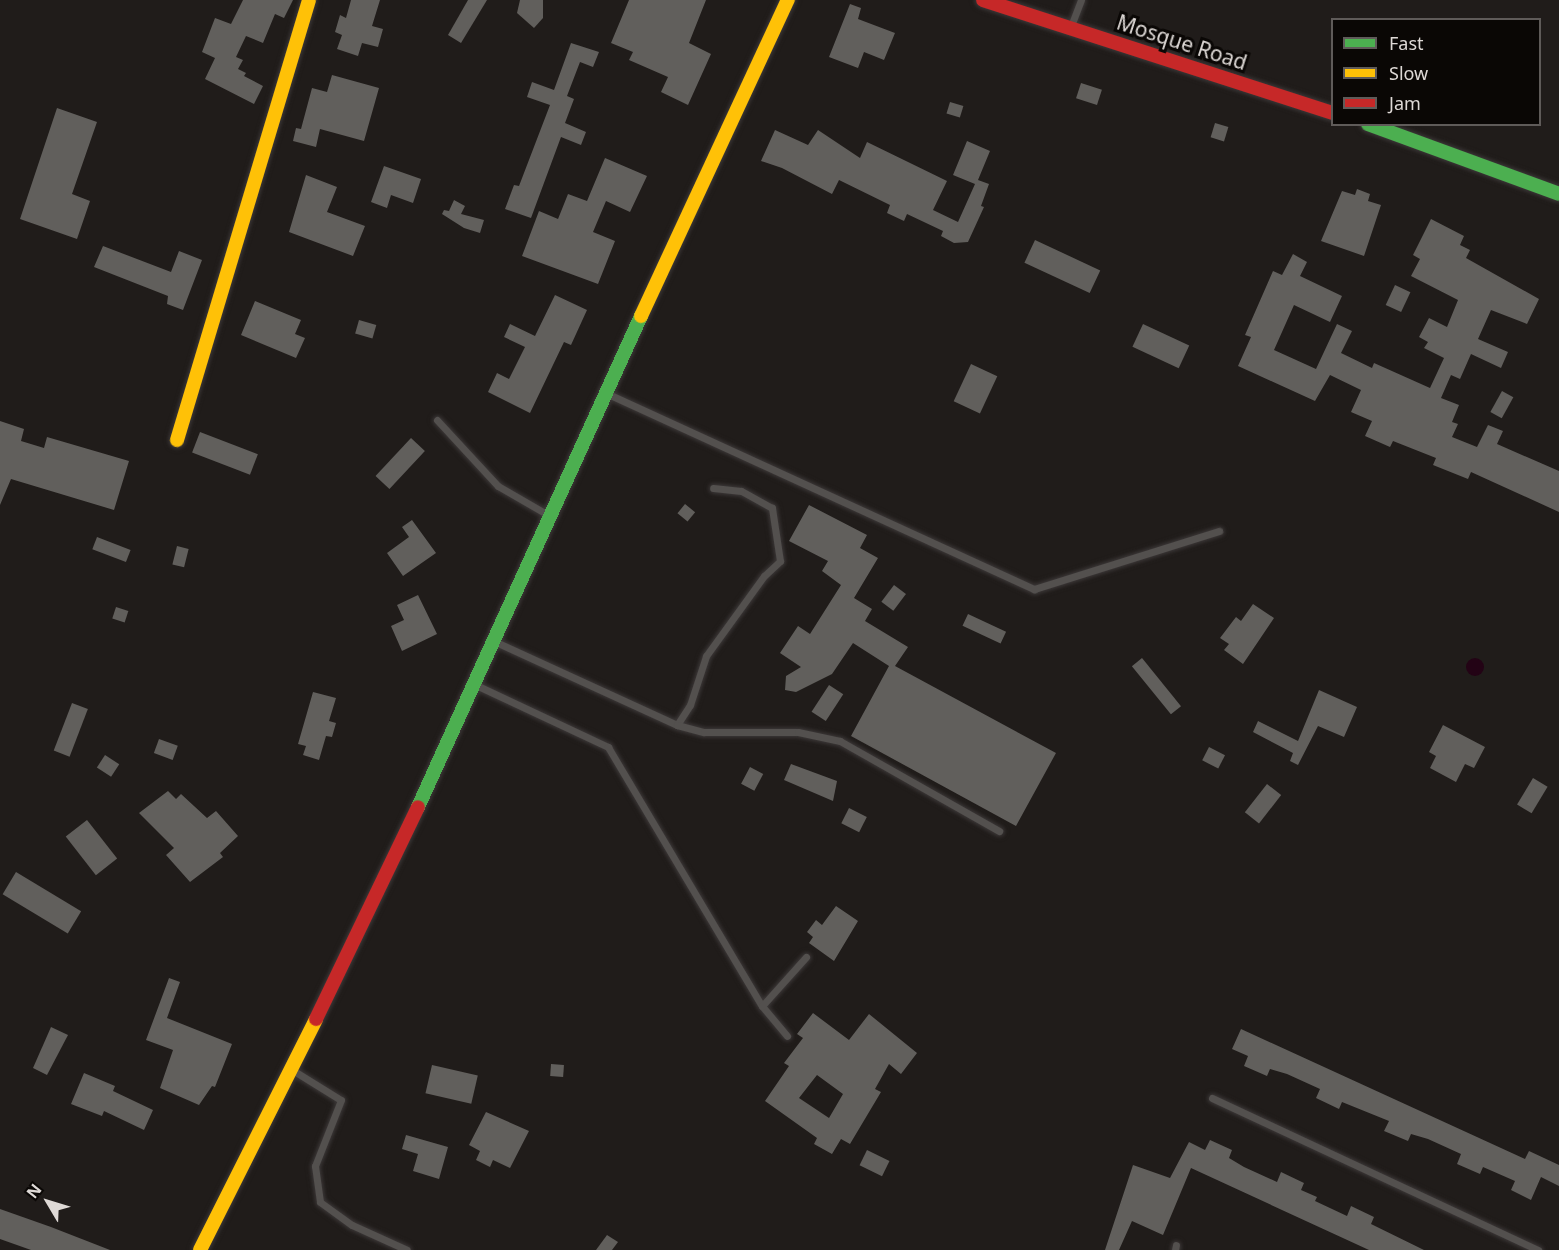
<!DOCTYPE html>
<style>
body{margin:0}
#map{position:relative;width:1559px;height:1250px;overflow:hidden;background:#201c1a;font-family:"Noto Sans",sans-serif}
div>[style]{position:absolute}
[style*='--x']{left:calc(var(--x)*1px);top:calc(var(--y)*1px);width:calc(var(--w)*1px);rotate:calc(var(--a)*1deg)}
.water>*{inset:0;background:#230315}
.round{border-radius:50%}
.building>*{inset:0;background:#615f5c;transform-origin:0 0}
.roads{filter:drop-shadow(0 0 2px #3c3838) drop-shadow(0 0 2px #3c3838)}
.lane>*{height:7px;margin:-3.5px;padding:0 3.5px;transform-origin:3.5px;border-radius:3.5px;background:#53504e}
.fast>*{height:14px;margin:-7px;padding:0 7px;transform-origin:7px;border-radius:7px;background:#4caf50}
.slow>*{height:14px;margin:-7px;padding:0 7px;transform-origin:7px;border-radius:7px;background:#ffc107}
.jam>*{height:14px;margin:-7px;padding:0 7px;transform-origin:7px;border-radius:7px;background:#c62828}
span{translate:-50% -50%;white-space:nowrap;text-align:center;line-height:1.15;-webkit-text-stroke:6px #0a0705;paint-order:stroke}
.street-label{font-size:21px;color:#ded9d6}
.legend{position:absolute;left:1331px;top:18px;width:210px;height:108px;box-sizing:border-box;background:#0a0705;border:2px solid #5f5b59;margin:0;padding:8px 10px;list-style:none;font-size:18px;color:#ded9d6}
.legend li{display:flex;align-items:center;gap:12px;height:30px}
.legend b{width:30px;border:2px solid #5f5b59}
.north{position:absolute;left:18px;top:1172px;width:60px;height:60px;-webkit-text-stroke:4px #0a0705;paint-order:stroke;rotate:308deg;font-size:16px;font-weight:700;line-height:24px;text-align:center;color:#ded9d6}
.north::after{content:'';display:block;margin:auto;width:21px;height:27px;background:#ded9d6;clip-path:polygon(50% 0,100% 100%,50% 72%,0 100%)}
</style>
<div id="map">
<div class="water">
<i class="round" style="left:1466px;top:658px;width:18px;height:18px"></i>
</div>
<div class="building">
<i style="clip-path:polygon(243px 0,293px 0,284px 18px,275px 14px,263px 43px,246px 36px,236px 57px,243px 60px,238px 69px,246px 73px,244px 76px,263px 86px,254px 104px,205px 79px,215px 58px,202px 52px,215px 18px,231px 24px)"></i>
<i style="clip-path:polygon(351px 0,380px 0,372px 26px,383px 29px,378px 47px,362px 43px,358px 56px,337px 49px,342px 35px,335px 32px,340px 15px,346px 18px)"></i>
<i style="clip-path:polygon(468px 0,487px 0,461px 43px,448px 35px)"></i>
<i style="clip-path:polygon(520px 0,543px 0,543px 18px,534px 28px,517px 13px)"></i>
<i style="clip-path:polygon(629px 0,706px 0,689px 43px,711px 54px,688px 105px,661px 92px,668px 77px,629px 60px,633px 52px,611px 43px)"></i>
<i style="clip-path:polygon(850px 4px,861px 8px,858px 19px,895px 33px,884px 60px,864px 52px,858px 68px,829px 57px)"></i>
<i style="clip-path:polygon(571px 43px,599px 52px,593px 67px,580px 62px,567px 96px,574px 99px,565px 123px,586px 132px,581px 145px,561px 137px,531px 218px,505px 209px,514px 185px,519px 186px,550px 105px,527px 97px,532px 82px,554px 90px)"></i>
<i style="clip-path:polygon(332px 75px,379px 88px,364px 141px,320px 129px,316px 147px,293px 141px,296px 128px,301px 129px,312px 88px,327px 92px)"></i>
<i style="left:1081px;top:83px;width:22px;height:16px;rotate:18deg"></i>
<i style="left:950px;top:102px;width:14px;height:12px;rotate:17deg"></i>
<i style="clip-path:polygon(57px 108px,97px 122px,72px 194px,90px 201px,77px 239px,20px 219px)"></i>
<i style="left:1215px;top:123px;width:14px;height:15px;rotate:17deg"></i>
<i style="clip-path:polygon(775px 130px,808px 145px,818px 130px,860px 158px,867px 142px,947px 181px,933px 210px,958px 222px,975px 184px,953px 175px,967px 141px,990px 151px,978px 180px,989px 184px,981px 206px,984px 207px,968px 242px,954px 243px,941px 236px,943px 231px,907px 214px,904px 221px,887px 213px,890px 205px,839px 180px,832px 194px,782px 168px,761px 161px)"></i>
<i style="clip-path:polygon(605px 158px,647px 176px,630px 212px,606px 201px,593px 232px,615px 241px,598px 284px,522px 256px,539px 211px,558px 219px,568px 194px,587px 201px)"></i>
<i style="clip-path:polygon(384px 166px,421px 179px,413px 203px,391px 195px,387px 208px,371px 202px)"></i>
<i style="clip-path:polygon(306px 175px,337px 187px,327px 212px,365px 226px,353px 256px,289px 232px)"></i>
<i style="clip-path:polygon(1357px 189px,1370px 194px,1368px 201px,1381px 205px,1364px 256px,1321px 241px,1342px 191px,1355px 195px)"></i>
<i style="clip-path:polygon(454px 200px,465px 206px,461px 214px,484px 220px,480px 233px,464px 228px,442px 214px,444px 210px,449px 211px)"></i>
<i style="clip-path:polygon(1431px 219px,1464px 236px,1460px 245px,1470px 250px,1466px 258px,1539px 299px,1527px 324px,1491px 310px,1478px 339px,1508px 352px,1501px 368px,1471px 354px,1460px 379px,1451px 375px,1441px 398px,1459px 405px,1452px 422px,1458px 424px,1452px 437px,1477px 447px,1488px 425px,1503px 431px,1497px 444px,1559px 471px,1559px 512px,1471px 472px,1468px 479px,1433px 465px,1436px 458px,1393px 441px,1390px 447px,1365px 436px,1372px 421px,1351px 412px,1361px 390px,1330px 375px,1315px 401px,1238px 366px,1251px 337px,1245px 335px,1273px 271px,1282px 275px,1293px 254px,1307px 262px,1300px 276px,1342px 296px,1330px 322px,1294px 305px,1274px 350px,1316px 369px,1337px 324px,1352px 331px,1341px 353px,1372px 368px,1374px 363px,1430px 388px,1444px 358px,1424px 348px,1428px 342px,1419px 337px,1429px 318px,1447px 327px,1458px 300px,1411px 276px,1420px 259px,1413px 255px)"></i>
<i style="left:1035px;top:240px;width:72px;height:25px;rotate:25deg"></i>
<i style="clip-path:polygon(103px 246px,171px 272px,179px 251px,202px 260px,183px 310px,167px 304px,168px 296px,94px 267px)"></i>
<i style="left:1395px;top:285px;width:17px;height:22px;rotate:25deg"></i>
<i style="clip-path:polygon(555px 295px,587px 310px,571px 345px,564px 342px,530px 413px,488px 392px,497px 373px,509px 379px,525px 347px,504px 337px,510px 324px,535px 336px)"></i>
<i style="clip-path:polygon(255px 301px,301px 320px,295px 334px,305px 338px,296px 358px,241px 335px)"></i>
<i style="left:359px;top:320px;width:18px;height:14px;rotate:16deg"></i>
<i style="left:1143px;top:324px;width:51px;height:25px;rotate:25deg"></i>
<i style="left:971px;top:364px;width:29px;height:41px;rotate:25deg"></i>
<i style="left:1502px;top:391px;width:13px;height:24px;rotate:29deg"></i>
<i style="clip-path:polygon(0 421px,24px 429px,21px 441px,44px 448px,47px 437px,129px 461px,114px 510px,11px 479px,0 505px)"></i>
<i style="left:200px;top:432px;width:62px;height:22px;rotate:21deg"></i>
<i style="left:411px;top:438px;width:19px;height:52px;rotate:43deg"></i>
<i style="left:685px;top:504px;width:13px;height:12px;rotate:39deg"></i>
<i style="clip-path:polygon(809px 505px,867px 535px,860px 548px,878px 558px,854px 598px,872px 609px,865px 621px,908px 647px,895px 666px,1056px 753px,1016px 826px,851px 736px,889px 666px,853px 643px,832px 674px,796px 692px,785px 690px,786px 676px,801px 667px,780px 653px,798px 626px,810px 634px,841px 585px,822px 571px,828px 561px,789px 541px)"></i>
<i style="clip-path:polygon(412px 520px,436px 553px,403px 576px,387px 553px,409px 537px,402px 527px)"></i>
<i style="left:97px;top:537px;width:36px;height:13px;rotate:21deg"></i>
<i style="left:177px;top:546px;width:12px;height:19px;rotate:14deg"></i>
<i style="left:894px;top:585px;width:15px;height:21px;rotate:37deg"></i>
<i style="clip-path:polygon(418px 595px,437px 634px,402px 651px,391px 626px,404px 620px,397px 605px)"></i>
<i style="clip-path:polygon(1253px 604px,1274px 618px,1243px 664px,1224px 650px,1229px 644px,1220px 638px,1236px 617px,1241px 621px)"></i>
<i style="left:116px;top:607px;width:13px;height:12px;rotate:18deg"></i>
<i style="left:968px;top:614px;width:42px;height:13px;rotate:25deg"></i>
<i style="left:1142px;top:658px;width:62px;height:13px;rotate:51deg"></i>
<i style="left:829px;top:685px;width:17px;height:32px;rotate:33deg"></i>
<i style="clip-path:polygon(1319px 690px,1357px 707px,1344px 737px,1318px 726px,1298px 765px,1290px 761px,1293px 753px,1253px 732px,1258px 721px,1298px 741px)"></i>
<i style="clip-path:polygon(313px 692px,336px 698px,329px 721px,336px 723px,332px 737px,326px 736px,319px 760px,303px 755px,306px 746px,298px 744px)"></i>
<i style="left:72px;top:703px;width:17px;height:51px;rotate:21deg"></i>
<i style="clip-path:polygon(1443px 725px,1485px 747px,1474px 768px,1465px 764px,1456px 782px,1430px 768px,1436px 756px,1429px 752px)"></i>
<i style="left:159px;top:739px;width:20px;height:15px;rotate:20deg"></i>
<i style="left:1209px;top:747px;width:18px;height:15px;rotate:27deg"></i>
<i style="left:105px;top:755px;width:17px;height:15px;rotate:33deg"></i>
<i style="clip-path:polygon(791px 764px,837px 781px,833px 801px,784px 780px)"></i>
<i style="left:750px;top:767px;width:15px;height:19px;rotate:28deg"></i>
<i style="left:1533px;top:778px;width:17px;height:31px;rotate:31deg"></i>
<i style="left:1267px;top:784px;width:18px;height:36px;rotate:38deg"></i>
<i style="clip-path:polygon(168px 791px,176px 799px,181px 794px,207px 818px,216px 811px,238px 836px,220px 853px,223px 857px,190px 882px,166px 855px,174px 848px,139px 813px)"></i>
<i style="left:849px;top:808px;width:20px;height:17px;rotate:27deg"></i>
<i style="left:87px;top:820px;width:49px;height:27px;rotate:52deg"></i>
<i style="left:16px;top:872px;width:76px;height:26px;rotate:31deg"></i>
<i style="clip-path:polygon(836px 906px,858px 921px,834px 961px,809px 943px,813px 937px,807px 932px,816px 920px,822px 925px)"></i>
<i style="clip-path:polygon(169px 978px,180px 982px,167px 1018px,232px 1044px,215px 1087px,212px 1086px,199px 1105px,160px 1088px,173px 1050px,146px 1040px)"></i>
<i style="clip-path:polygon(evenodd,813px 1013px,849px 1040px,869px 1014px,917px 1053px,901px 1074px,889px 1064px,875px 1089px,881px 1092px,850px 1144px,841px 1139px,832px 1154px,814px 1144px,817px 1138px,765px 1101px,789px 1066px,784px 1063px,803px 1038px,797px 1034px,813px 1013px,817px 1075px,843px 1094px,829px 1118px,799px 1098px,817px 1075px)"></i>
<i style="clip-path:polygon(51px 1027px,68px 1035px,47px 1075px,33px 1068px)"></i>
<i style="clip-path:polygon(1241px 1029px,1525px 1159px,1529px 1151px,1559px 1165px,1559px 1186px,1541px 1177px,1531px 1200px,1511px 1190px,1515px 1181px,1483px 1167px,1480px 1174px,1457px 1164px,1461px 1154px,1428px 1139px,1411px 1134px,1408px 1141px,1384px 1131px,1389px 1121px,1342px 1102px,1339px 1109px,1316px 1098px,1320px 1089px,1287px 1074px,1270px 1069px,1267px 1076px,1244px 1066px,1248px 1056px,1232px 1049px)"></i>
<i style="left:551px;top:1064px;width:13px;height:12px;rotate:4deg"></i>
<i style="left:432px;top:1065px;width:47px;height:29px;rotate:13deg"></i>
<i style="clip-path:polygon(84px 1073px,115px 1086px,113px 1091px,153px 1110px,144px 1130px,104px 1111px,102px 1116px,71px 1104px)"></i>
<i style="clip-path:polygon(486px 1112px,529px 1131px,510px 1168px,493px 1160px,490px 1167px,476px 1160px,480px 1151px,469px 1145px)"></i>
<i style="clip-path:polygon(406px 1135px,448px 1147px,439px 1179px,413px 1171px,418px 1154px,402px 1149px)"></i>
<i style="clip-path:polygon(1210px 1140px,1232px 1150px,1229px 1158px,1244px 1167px,1277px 1182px,1281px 1172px,1304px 1183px,1301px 1190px,1317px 1197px,1315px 1201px,1347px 1216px,1351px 1206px,1374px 1217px,1371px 1224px,1424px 1250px,1369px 1250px,1191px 1168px,1163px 1235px,1132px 1221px,1119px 1250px,1105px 1250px,1133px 1165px,1170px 1178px,1189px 1142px,1205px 1150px)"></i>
<i style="left:867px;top:1150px;width:25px;height:17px;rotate:26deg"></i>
<i style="clip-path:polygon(0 1209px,51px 1227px,110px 1250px,31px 1250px,0 1239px)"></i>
<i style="clip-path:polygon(607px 1235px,618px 1242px,612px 1250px,596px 1250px)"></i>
</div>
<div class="roads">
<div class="lane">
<i style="--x:1071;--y:26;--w:28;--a:-69"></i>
<i style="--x:608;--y:394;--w:469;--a:24.6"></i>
<i style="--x:1034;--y:589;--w:194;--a:-17.4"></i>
<i style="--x:437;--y:420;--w:90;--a:47.3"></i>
<i style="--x:498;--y:486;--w:60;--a:30"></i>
<i style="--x:498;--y:643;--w:197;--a:24.6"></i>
<i style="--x:677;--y:725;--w:24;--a:-57"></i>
<i style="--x:690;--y:705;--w:52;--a:-71.9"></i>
<i style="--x:706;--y:656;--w:99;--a:-54.1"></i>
<i style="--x:764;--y:576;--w:22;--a:-43"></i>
<i style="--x:780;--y:561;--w:54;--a:-98.6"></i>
<i style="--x:772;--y:508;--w:35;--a:-151"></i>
<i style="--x:741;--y:491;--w:28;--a:-174"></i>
<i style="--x:478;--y:686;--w:144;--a:25.1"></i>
<i style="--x:608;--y:747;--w:301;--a:59.3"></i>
<i style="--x:762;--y:1006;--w:39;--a:50"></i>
<i style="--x:677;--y:725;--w:28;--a:15"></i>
<i style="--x:704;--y:732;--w:94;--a:0"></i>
<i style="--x:798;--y:732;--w:43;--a:12.1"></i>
<i style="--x:840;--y:741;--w:183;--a:29.5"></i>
<i style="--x:762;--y:1006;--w:66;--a:-48.1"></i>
<i style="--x:294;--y:1071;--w:55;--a:31.7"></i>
<i style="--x:341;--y:1100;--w:71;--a:111.5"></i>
<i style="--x:315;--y:1166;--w:36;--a:82"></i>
<i style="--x:320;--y:1202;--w:39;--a:36"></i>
<i style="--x:352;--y:1225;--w:60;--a:24.4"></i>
<i style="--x:1212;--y:1098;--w:360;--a:25"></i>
<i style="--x:1175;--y:1250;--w:5;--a:-79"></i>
</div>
<div class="fast">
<i style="--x:1368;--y:124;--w:203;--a:20.1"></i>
<i style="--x:418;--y:807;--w:539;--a:-65.57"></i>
</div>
<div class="slow">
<i style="--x:641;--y:316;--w:349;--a:-65.1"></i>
<i style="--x:177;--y:440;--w:459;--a:-73.3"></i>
<i style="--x:200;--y:1250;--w:258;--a:-63.3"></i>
</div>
<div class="jam">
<i style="--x:983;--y:0;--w:367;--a:17.9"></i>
<i style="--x:316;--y:1019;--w:235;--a:-64.3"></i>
</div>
</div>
<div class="street-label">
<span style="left:1182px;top:42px;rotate:18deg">Mosque Road</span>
</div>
<ul class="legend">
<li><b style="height:8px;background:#4caf50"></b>Fast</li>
<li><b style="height:8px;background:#ffc107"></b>Slow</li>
<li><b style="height:8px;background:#c62828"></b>Jam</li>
</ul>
<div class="north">N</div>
</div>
